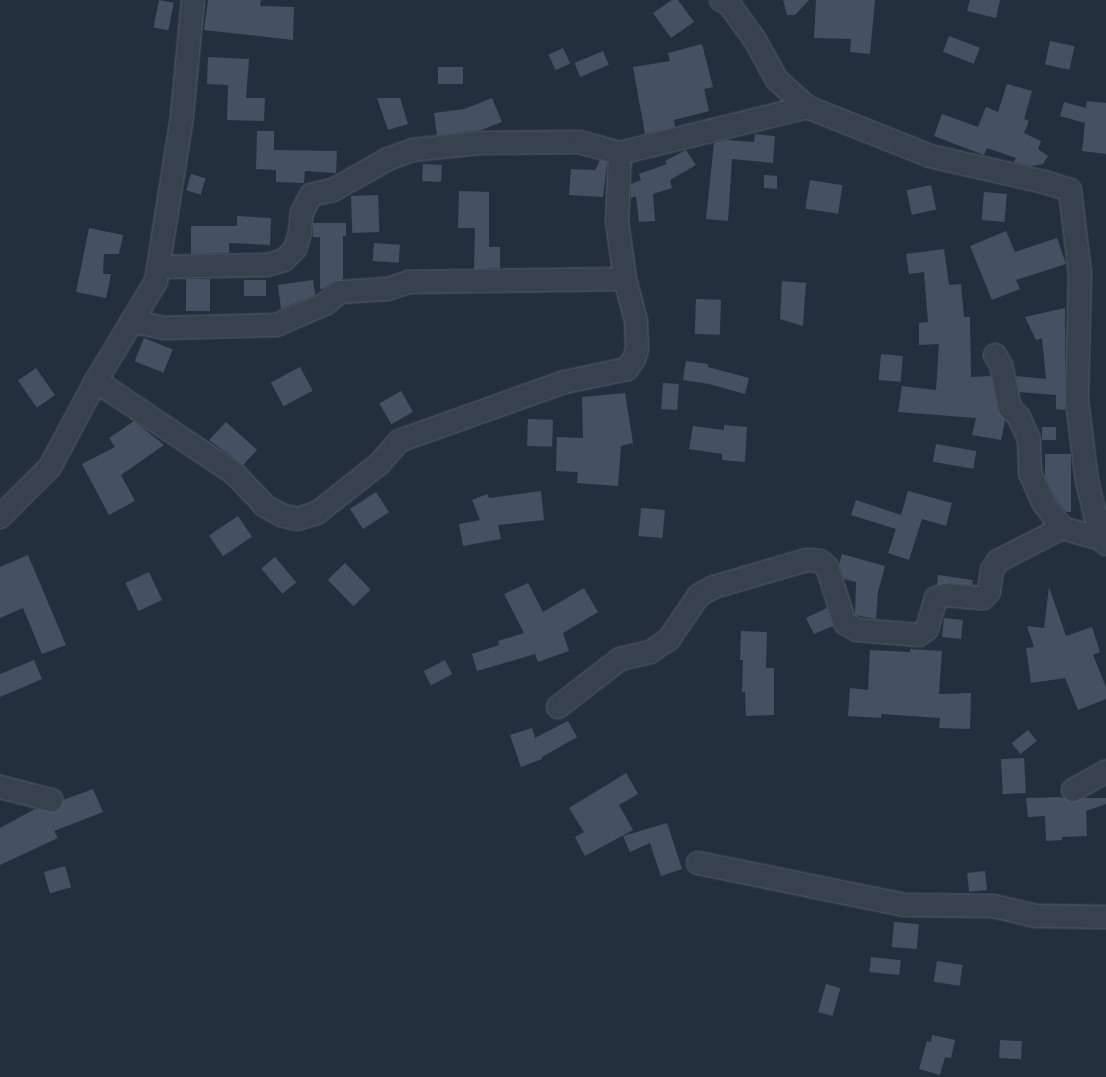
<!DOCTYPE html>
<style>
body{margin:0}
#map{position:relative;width:1106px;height:1077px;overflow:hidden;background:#242f3e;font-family:Poppins,sans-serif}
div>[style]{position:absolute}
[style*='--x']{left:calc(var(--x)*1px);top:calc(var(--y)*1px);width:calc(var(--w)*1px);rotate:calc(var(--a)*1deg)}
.building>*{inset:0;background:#455162;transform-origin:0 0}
.roads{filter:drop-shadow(0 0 1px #565f6c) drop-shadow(0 0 1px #565f6c)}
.minor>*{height:22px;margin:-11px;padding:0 11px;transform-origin:11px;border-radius:11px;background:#38414e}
span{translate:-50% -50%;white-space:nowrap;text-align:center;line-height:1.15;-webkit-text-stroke:4px #1d2633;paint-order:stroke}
</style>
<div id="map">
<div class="building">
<i style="left:159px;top:0;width:15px;height:28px;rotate:11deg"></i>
<i style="clip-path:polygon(208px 0,261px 0,260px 6px,294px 7px,293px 40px,204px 30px)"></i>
<i style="clip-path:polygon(672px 0,678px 0,694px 22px,671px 38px,653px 13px)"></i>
<i style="clip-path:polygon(783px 0,809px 0,795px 15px,787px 15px)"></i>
<i style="clip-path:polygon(816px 0,875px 0,870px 54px,850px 52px,851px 39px,814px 38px)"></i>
<i style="clip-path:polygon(970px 0,1000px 0,996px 18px,967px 11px)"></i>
<i style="left:949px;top:36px;width:33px;height:17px;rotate:21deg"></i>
<i style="left:1050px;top:41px;width:25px;height:24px;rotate:12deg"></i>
<i style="clip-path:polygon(702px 44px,713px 87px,704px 89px,709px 111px,674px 120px,675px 127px,645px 134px,633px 67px,670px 61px,668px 53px)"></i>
<i style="left:563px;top:48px;width:17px;height:16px;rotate:65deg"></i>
<i style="left:603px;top:51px;width:15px;height:31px;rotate:67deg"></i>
<i style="clip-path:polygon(208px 57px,249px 59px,246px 98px,265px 98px,264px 121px,227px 120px,228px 85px,207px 84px)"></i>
<i style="left:438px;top:67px;width:25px;height:17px"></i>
<i style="clip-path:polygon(1007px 84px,1032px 91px,1024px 119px,1029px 121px,1024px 133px,1041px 141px,1038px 149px,1048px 156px,1043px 164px,1031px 166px,1014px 162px,1016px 158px,987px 148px,984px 155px,934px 136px,942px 114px,978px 127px,986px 107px,998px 112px)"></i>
<i style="clip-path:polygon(377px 98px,400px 98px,408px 124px,388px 130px)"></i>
<i style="clip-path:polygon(492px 98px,502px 122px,481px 130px,437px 135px,434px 113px,464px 109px)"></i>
<i style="clip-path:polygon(1087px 101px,1106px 103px,1106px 154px,1082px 151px,1085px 123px,1060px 116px,1064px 102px,1086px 108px)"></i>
<i style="clip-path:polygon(257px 131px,274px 131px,274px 150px,337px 151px,336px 173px,305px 171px,304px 183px,276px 182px,276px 170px,256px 169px)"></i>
<i style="clip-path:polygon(755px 134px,775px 136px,773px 163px,732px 159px,728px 221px,706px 219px,714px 143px,727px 140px,754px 142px)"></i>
<i style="clip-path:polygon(686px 150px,696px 165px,670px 180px,672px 188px,653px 194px,655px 221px,639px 222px,636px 196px,631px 198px,631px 184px,641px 180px,639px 174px,667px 164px,665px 161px)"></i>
<i style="clip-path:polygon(600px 160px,607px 162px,603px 197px,569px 195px,571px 169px,595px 170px)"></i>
<i style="left:423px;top:164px;width:19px;height:17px;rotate:3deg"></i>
<i style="left:191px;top:174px;width:15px;height:17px;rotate:16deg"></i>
<i style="clip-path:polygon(764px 175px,777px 176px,777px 189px,764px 188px)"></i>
<i style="left:810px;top:180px;width:33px;height:29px;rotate:9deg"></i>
<i style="left:931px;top:185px;width:25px;height:25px;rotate:78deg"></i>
<i style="clip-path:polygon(459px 191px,489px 192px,489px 247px,500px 247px,500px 268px,474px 269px,475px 228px,458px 228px)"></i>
<i style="left:984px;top:192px;width:23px;height:28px;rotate:5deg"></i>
<i style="left:378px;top:195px;width:37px;height:27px;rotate:88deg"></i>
<i style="clip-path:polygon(237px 216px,271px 218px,270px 245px,229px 243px,229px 253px,191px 254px,191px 226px,237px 226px)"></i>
<i style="clip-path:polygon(313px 223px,346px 223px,346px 236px,343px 236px,343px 279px,333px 282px,323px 289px,320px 289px,320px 237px,313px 237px)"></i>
<i style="clip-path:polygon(89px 228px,123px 235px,119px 254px,104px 254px,103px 274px,111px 274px,106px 298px,76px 292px)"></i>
<i style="clip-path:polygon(1006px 231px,1015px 252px,1057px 238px,1066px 264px,1016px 280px,1020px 289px,992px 300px,970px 246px)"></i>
<i style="left:374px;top:243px;width:26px;height:18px;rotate:4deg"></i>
<i style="clip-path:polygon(944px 249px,949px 285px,961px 284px,964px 317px,970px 317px,971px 377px,991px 376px,998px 411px,1005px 420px,1001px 440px,972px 435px,976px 418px,898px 412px,902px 386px,936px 390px,939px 344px,919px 345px,919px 323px,928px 322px,924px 272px,909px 274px,906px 254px)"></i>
<i style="left:186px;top:279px;width:24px;height:32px"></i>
<i style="left:244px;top:280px;width:22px;height:16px"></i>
<i style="clip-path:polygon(313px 280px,315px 295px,281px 309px,278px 285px)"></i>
<i style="clip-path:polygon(782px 281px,806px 283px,803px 326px,780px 319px)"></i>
<i style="left:696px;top:299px;width:25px;height:35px;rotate:2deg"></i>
<i style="clip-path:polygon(1065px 308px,1065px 410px,1056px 409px,1056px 395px,1019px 392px,1016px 376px,1046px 379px,1042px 338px,1036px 340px,1025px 317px)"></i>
<i style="left:144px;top:338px;width:31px;height:25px;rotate:22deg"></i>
<i style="left:881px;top:354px;width:22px;height:26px;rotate:5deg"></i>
<i style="clip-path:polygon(686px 361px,708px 364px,708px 367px,749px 378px,745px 394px,709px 384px,683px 380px)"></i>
<i style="left:300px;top:367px;width:27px;height:33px;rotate:62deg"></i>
<i style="left:36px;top:368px;width:33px;height:22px;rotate:55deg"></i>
<i style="left:663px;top:383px;width:16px;height:26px;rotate:4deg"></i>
<i style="left:401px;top:391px;width:24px;height:25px;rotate:60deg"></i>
<i style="clip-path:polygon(625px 393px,633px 443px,621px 446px,618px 486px,577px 483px,578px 472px,556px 471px,557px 437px,583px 438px,582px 397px)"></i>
<i style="left:528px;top:419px;width:25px;height:27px;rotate:2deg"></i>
<i style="clip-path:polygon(134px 421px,164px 445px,121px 475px,135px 501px,109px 515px,82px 464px,115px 447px,109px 438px)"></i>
<i style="clip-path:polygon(226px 422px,257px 450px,243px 465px,209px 440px)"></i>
<i style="clip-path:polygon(724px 425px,747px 427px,745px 462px,722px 460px,722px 454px,689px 449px,693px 426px,724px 430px)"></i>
<i style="left:1042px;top:427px;width:14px;height:13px"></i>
<i style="left:936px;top:444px;width:41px;height:18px;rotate:10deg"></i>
<i style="clip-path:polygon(1045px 454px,1071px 454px,1071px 512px,1066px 512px,1054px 496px,1045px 476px)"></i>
<i style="clip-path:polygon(541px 491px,544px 520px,498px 525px,501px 539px,463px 546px,459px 524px,480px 520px,472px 500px,487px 494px,489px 498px)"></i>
<i style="clip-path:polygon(908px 491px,952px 503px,946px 526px,922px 519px,909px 560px,888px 553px,896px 529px,851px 515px,856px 500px,901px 515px)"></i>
<i style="left:376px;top:492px;width:24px;height:31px;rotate:57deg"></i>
<i style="left:641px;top:508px;width:24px;height:28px;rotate:5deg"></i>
<i style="left:238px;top:516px;width:25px;height:35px;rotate:56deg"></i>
<i style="clip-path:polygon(842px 554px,885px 566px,878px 592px,876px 619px,855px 615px,856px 582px,844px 579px,839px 564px)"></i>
<i style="clip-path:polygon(28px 555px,66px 645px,42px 654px,23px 608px,0 618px,0 567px)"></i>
<i style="left:275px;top:557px;width:33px;height:18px;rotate:50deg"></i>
<i style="left:345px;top:563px;width:37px;height:24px;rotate:46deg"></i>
<i style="left:149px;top:572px;width:31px;height:26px;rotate:65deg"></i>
<i style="clip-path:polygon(938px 575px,973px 580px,972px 585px,947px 583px,937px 585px)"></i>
<i style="clip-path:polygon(528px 583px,543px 612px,584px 588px,598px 612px,563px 633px,569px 651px,538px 662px,535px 654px,477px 671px,472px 654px,499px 645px,498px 641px,524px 633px,504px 594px)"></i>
<i style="clip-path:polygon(1049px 587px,1066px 636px,1092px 627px,1100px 652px,1093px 655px,1106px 687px,1106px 699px,1078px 710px,1065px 678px,1031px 683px,1026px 648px,1034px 647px,1027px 626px,1044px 628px)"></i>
<i style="clip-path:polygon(827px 608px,833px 626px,814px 634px,806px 618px)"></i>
<i style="left:944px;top:618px;width:19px;height:19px;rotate:6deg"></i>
<i style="clip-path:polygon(741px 631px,767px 632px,766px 668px,774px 668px,774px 715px,746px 716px,745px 692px,742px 692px,743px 660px,740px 660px)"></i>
<i style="clip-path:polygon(910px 649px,942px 651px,939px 694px,971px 693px,970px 729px,939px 728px,940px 718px,881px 714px,881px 718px,848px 716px,850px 688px,868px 690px,870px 650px,910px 652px)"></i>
<i style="clip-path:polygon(34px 660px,42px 679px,0 697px,0 674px)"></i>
<i style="left:445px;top:660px;width:16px;height:24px;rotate:63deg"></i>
<i style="clip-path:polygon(568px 721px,577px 737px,542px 757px,542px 759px,521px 767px,510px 735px,532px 728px,535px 738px)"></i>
<i style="left:1028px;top:730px;width:14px;height:21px;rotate:51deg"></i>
<i style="left:1024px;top:758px;width:35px;height:23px;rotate:87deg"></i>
<i style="clip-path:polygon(626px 773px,638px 794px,619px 805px,633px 830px,585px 856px,575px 837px,584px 832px,569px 808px)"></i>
<i style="clip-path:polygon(93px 789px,103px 812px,54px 831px,58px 838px,0 865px,0 828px,35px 809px,55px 812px,60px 808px,63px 800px)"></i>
<i style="clip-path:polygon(1061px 797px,1072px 802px,1084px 798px,1106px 798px,1106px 804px,1086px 811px,1087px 836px,1062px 837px,1062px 840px,1046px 841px,1045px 816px,1028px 817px,1026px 798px)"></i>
<i style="clip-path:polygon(667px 823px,682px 869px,661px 876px,650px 843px,630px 852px,623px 836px)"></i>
<i style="left:65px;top:866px;width:22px;height:22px;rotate:74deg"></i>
<i style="left:985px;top:871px;width:19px;height:18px;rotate:84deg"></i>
<i style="left:894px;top:922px;width:25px;height:25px;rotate:5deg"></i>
<i style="left:871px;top:957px;width:30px;height:15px;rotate:6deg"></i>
<i style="left:937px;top:961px;width:26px;height:21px;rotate:9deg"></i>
<i style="left:826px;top:984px;width:15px;height:29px;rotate:16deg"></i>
<i style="clip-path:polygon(932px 1035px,955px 1040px,951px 1058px,945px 1057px,940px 1075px,919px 1069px,927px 1041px,931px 1042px)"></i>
<i style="left:1000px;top:1040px;width:22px;height:18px;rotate:3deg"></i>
</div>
<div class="roads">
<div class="minor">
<i style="--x:807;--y:107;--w:132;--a:21.7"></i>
<i style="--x:930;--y:156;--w:117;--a:12.8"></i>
<i style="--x:1044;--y:182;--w:27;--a:17"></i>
<i style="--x:1070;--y:190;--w:85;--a:83.2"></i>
<i style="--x:1080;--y:274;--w:127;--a:91.4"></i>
<i style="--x:1077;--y:401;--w:81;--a:82.9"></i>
<i style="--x:1087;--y:481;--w:60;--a:76.4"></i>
<i style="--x:620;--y:153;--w:193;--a:-13.8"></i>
<i style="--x:807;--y:107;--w:40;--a:-138"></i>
<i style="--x:777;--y:80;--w:46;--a:-118.8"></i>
<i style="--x:755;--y:40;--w:44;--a:-125.8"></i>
<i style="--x:729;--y:4;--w:9;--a:-153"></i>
<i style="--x:158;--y:267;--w:109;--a:-1.1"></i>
<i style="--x:267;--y:265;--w:18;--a:-16"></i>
<i style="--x:284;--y:260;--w:16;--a:-45"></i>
<i style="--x:295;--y:249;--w:17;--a:-73"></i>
<i style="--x:300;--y:233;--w:21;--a:-85"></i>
<i style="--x:302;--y:212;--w:19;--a:-62"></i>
<i style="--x:311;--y:195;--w:23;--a:-13"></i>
<i style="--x:333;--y:190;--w:63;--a:-29.4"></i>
<i style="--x:388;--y:159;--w:27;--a:-20"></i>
<i style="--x:413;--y:150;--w:66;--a:-6.1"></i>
<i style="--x:479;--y:143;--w:100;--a:-0.6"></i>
<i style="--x:579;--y:142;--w:42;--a:15"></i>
<i style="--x:620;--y:153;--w:68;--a:92.5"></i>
<i style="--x:617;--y:221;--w:59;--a:82.1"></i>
<i style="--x:995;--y:355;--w:12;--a:59"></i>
<i style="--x:1001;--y:365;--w:44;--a:78.2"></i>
<i style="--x:1010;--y:408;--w:13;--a:45"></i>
<i style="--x:1019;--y:417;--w:24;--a:66"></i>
<i style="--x:1029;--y:439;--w:34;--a:88"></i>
<i style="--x:1030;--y:473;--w:32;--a:66"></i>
<i style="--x:1043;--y:502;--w:32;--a:54"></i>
<i style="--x:1062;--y:528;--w:41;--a:15.8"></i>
<i style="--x:1101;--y:539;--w:7;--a:45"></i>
<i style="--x:96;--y:381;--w:167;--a:33.8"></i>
<i style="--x:235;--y:474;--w:44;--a:46.8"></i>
<i style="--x:265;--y:506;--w:18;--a:29"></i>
<i style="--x:281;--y:515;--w:16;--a:14"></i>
<i style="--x:297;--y:519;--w:21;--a:-17"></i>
<i style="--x:317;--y:513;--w:80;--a:-38.4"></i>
<i style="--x:380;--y:463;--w:29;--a:-49"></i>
<i style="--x:399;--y:441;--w:176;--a:-19.6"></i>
<i style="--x:565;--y:382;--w:63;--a:-11.8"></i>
<i style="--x:627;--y:369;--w:12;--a:-55"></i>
<i style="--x:634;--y:359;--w:10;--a:-73"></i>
<i style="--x:637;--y:349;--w:28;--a:-92"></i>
<i style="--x:636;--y:321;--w:43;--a:-104.7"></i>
<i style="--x:625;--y:279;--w:216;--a:179.2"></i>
<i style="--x:409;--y:282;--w:23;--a:162"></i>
<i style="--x:387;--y:289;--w:47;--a:176.3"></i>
<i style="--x:340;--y:292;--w:19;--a:141"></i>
<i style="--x:325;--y:304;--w:53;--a:156.8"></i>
<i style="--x:276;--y:325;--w:112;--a:178.5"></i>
<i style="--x:164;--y:328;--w:33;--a:-168"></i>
<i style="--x:0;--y:517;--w:71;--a:-45"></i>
<i style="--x:50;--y:467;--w:98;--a:-61.9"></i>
<i style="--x:96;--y:381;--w:117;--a:-59"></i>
<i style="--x:156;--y:281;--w:167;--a:-81"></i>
<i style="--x:182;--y:116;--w:117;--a:-84.6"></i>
<i style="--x:558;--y:707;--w:78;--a:-37.7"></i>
<i style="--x:620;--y:659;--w:31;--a:-13"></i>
<i style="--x:650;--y:652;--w:23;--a:-34"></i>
<i style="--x:669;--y:639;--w:53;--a:-55.7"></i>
<i style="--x:699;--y:595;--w:17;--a:-28"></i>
<i style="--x:714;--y:587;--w:97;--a:-16.2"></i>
<i style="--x:807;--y:560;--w:13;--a:4"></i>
<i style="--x:820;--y:561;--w:9;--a:41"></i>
<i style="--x:827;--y:567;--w:59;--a:72.2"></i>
<i style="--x:845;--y:623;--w:14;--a:30"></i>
<i style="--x:857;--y:630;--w:62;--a:4.6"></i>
<i style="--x:919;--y:635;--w:10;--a:-37"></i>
<i style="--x:927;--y:629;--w:32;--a:-74"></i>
<i style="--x:936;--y:598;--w:10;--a:-17"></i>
<i style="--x:946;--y:595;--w:37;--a:5"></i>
<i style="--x:983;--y:598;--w:8;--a:-45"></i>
<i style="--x:989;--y:592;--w:22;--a:-82"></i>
<i style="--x:992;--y:570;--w:11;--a:-56"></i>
<i style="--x:998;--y:561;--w:72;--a:-27.3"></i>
<i style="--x:0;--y:787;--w:53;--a:14.3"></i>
<i style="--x:1073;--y:790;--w:38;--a:-29"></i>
<i style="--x:698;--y:863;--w:210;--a:11.5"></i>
<i style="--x:904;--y:905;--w:89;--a:0.6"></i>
<i style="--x:993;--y:906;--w:44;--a:13.1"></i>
<i style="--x:1036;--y:916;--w:70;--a:0.8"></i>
</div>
</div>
</div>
